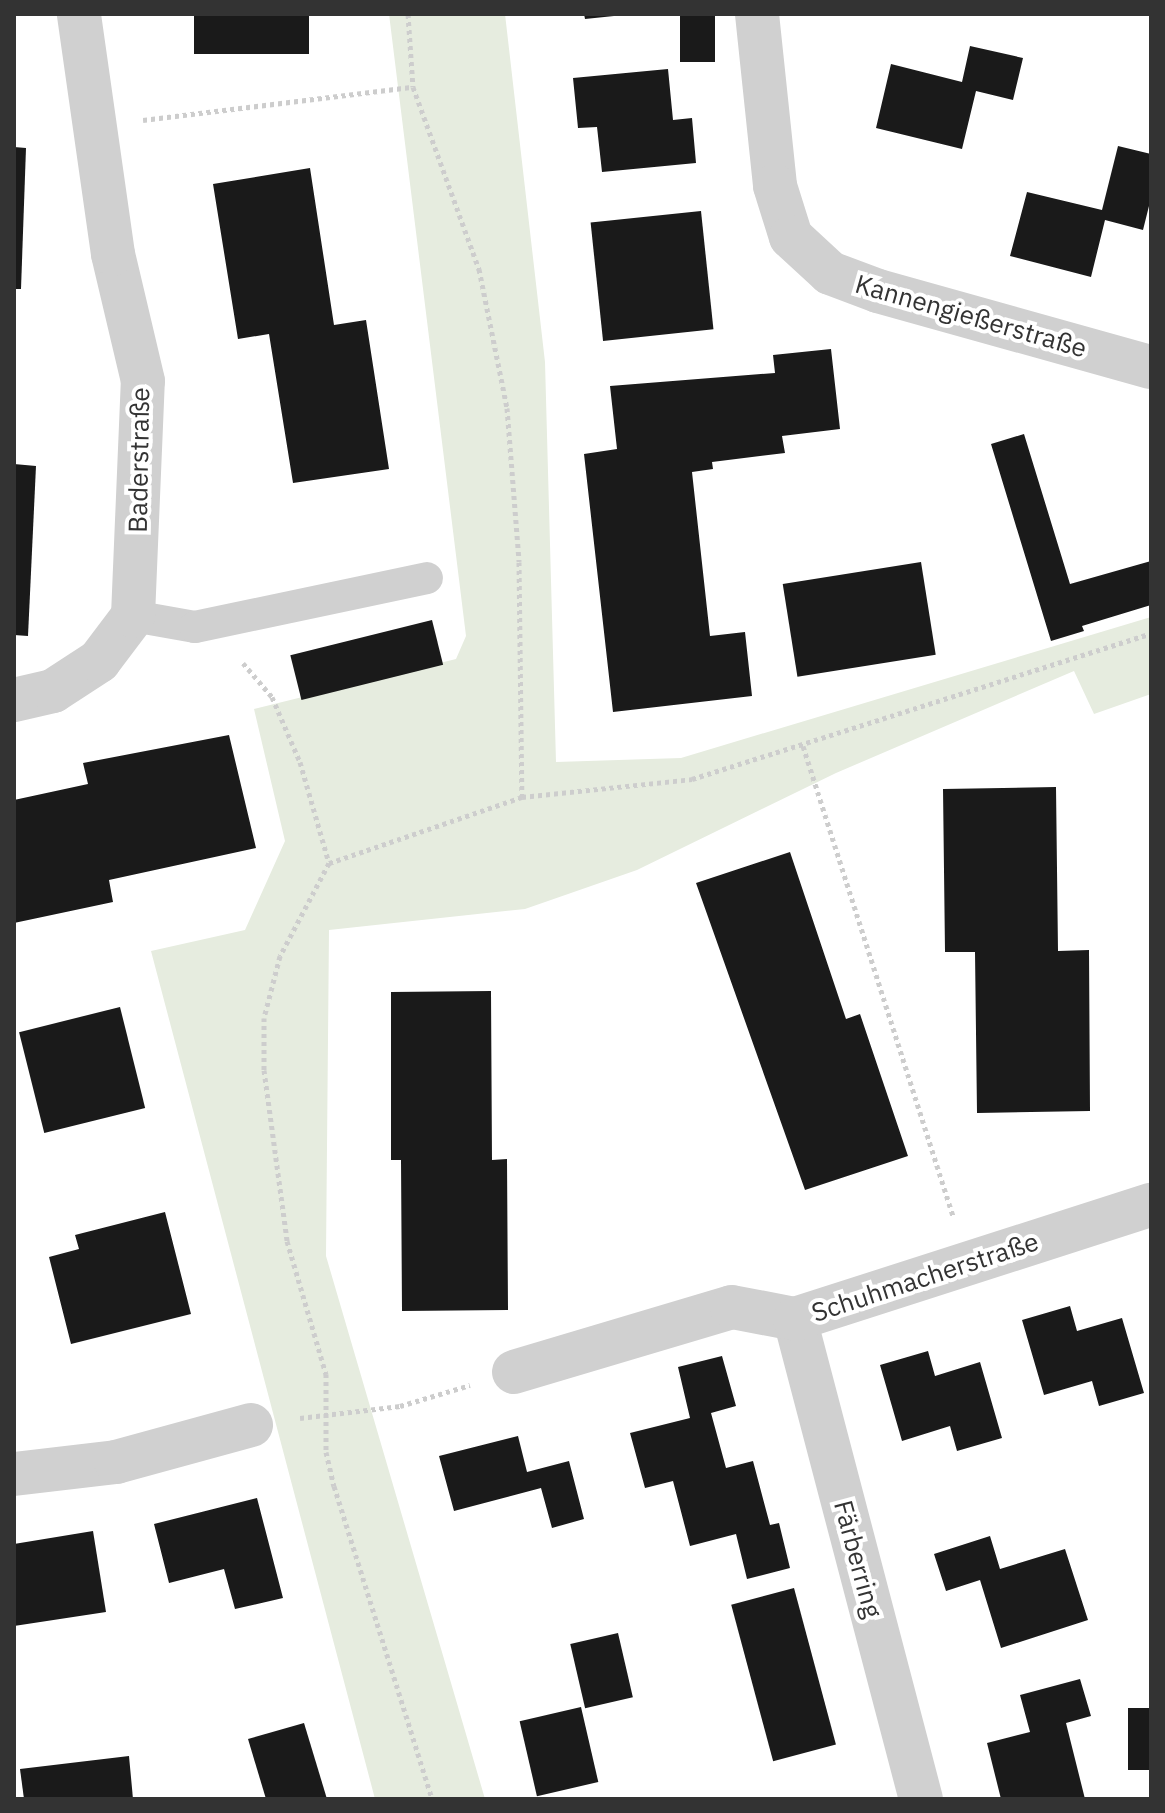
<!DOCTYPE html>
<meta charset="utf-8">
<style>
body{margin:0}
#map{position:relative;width:1165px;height:1813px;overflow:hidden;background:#fff;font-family:"IBM Plex Sans",sans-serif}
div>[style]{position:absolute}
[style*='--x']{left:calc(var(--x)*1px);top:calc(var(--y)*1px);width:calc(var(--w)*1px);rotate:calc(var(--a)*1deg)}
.green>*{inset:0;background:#e6ecdf}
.building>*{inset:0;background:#1a1a1a;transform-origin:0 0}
.path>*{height:5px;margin-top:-2.5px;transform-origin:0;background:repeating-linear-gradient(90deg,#cdcdcd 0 4px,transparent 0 8px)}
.lane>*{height:32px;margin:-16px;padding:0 16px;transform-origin:16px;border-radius:16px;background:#d0d0d0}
.street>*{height:44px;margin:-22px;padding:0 22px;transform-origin:22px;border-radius:22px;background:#d0d0d0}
span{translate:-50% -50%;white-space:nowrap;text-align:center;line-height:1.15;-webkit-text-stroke:8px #fff;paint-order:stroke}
.street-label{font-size:26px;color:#333}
.frame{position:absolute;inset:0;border:16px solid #333;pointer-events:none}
</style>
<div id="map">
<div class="green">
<i style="clip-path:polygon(389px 14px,505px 14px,545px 362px,556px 762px,681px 758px,1151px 617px,1151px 694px,1094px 714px,1074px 671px,836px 773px,637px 870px,525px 909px,329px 930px,326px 1256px,485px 1799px,375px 1799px,151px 951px,245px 930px,285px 841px,254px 709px,456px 659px,466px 636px)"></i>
</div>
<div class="building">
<i style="left:194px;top:14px;width:115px;height:40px"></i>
<i style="clip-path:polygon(584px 14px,614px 14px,614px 16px,585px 19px)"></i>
<i style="left:680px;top:14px;width:35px;height:48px"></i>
<i style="clip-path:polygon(970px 46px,1023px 58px,1013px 100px,976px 91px,962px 149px,876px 128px,891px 64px,962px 82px)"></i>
<i style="clip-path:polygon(668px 69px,673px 120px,692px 118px,696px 163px,602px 172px,597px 127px,578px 128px,573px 78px)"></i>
<i style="clip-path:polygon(1118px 146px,1151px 154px,1151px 198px,1143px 230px,1105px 220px,1091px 277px,1010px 256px,1027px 192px,1102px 210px)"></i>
<i style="clip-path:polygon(14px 147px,26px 148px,21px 289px,14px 289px)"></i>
<i style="clip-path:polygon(310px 168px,334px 325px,366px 320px,389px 469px,293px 483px,269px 334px,238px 339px,213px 184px)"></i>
<i style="left:701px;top:211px;width:119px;height:111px;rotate:84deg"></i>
<i style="clip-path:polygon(831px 349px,840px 429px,782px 436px,785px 453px,712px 462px,713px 469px,692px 472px,710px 636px,745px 632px,752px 696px,613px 712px,584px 454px,617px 449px,610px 386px,775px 373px,773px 355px)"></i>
<i style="clip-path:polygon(1024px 434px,1070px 584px,1151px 561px,1151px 605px,1082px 626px,1084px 631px,1051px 641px,991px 444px)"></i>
<i style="clip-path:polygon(14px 464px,36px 466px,28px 636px,14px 635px)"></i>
<i style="left:921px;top:562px;width:94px;height:140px;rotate:81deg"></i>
<i style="left:432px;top:620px;width:46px;height:146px;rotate:76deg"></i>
<i style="clip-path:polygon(229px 735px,256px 848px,109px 880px,113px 902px,14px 923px,14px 800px,88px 784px,83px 763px)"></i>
<i style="clip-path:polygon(1056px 787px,1058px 951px,1089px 950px,1090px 1111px,977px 1113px,975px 952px,945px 952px,943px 789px)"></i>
<i style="clip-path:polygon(790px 852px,846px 1019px,860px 1014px,908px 1156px,805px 1190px,696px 883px)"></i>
<i style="clip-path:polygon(491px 991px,492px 1160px,507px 1159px,508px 1310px,402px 1311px,401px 1160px,391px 1160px,391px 992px)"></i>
<i style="left:120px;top:1007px;width:104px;height:104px;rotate:76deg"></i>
<i style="clip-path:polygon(165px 1212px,191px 1314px,71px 1344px,49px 1257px,79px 1249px,75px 1235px)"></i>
<i style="clip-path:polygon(1070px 1306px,1077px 1331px,1122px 1318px,1144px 1393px,1099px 1406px,1092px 1381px,1044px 1395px,1022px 1320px)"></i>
<i style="clip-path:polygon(928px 1351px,935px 1376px,980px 1362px,1002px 1438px,957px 1451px,950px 1426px,902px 1441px,880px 1365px)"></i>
<i style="clip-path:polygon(722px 1356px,736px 1406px,711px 1413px,726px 1468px,753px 1461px,770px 1525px,779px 1523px,790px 1568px,747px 1579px,736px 1534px,690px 1546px,673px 1481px,645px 1488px,630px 1433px,690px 1418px,678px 1367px)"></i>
<i style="clip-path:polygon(518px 1436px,527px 1472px,569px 1461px,584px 1519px,552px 1528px,541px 1488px,454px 1511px,439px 1456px)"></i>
<i style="clip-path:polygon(257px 1498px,283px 1598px,235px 1609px,224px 1569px,169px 1583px,154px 1524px)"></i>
<i style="clip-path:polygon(93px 1531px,106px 1612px,14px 1626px,14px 1544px)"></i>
<i style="clip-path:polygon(990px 1536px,1000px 1569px,1065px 1549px,1088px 1620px,1001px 1648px,980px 1580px,946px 1591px,934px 1554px)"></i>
<i style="left:794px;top:1588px;width:162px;height:65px;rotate:75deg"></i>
<i style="left:618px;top:1633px;width:66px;height:49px;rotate:77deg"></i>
<i style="clip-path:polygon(1080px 1679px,1091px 1716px,1066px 1723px,1085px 1799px,1001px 1799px,987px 1743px,1030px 1732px,1020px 1695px)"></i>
<i style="left:581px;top:1707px;width:77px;height:63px;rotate:77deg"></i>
<i style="left:1128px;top:1708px;width:23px;height:62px"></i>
<i style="clip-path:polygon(304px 1723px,327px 1799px,266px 1799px,248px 1739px)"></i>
<i style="clip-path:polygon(129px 1756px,133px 1799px,24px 1799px,20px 1769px)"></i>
</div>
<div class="path">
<i style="--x:408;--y:14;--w:73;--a:86.1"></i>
<i style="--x:413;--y:87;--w:194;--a:70.1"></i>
<i style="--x:479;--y:269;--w:142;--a:78.6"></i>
<i style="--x:507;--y:408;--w:154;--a:85.5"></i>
<i style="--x:519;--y:562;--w:235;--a:89.3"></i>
<i style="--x:522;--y:797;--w:204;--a:161.1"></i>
<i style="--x:329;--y:863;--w:105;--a:117.8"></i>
<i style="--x:280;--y:956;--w:64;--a:104.5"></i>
<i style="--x:264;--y:1018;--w:52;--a:90"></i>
<i style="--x:264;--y:1070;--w:173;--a:82.3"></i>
<i style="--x:287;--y:1241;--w:139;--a:73.7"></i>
<i style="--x:326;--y:1374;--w:78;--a:90"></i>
<i style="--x:326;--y:1452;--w:35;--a:77"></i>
<i style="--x:334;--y:1486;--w:328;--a:72.6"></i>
<i style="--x:143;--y:120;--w:272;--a:-7"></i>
<i style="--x:243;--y:663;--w:45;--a:49.5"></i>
<i style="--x:272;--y:697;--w:71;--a:66.7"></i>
<i style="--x:300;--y:762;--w:105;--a:74"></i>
<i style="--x:803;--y:746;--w:494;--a:72.3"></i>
<i style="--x:522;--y:797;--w:171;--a:-6"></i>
<i style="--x:692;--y:779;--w:482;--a:-17.6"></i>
<i style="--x:300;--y:1418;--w:101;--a:-6.8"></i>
<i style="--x:400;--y:1406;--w:73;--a:-16.7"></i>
</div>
<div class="lane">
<i style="--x:133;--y:616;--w:63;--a:10.1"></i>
<i style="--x:195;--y:627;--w:237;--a:-11.9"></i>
</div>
<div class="street">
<i style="--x:757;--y:14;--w:173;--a:84"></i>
<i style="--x:775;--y:186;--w:53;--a:72.6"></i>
<i style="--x:791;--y:237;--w:53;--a:42.7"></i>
<i style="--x:830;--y:273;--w:51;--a:20.6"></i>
<i style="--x:878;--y:291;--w:283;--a:15.6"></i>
<i style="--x:14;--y:700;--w:40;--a:-13"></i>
<i style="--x:53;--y:691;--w:55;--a:-33.1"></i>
<i style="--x:99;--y:661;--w:56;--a:-52.9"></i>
<i style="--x:133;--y:616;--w:235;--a:-87.6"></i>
<i style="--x:143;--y:381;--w:130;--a:-103.3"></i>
<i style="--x:113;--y:254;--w:242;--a:-98.1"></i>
<i style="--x:795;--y:1319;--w:496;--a:75.3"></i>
<i style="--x:514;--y:1372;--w:227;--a:-16.6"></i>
<i style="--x:732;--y:1307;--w:64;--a:10.8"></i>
<i style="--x:795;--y:1319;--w:374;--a:-17.8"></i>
<i style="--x:14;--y:1474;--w:103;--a:-6.7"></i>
<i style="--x:116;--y:1462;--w:140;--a:-15.3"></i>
</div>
<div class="street-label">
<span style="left:971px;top:316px;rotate:16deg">Kannengießerstraße</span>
<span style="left:139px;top:460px;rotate:-89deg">Baderstraße</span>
<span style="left:925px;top:1277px;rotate:-18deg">Schuhmacherstraße</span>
<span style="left:858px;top:1559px;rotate:75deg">Färberring</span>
</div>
<div class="frame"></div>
</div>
